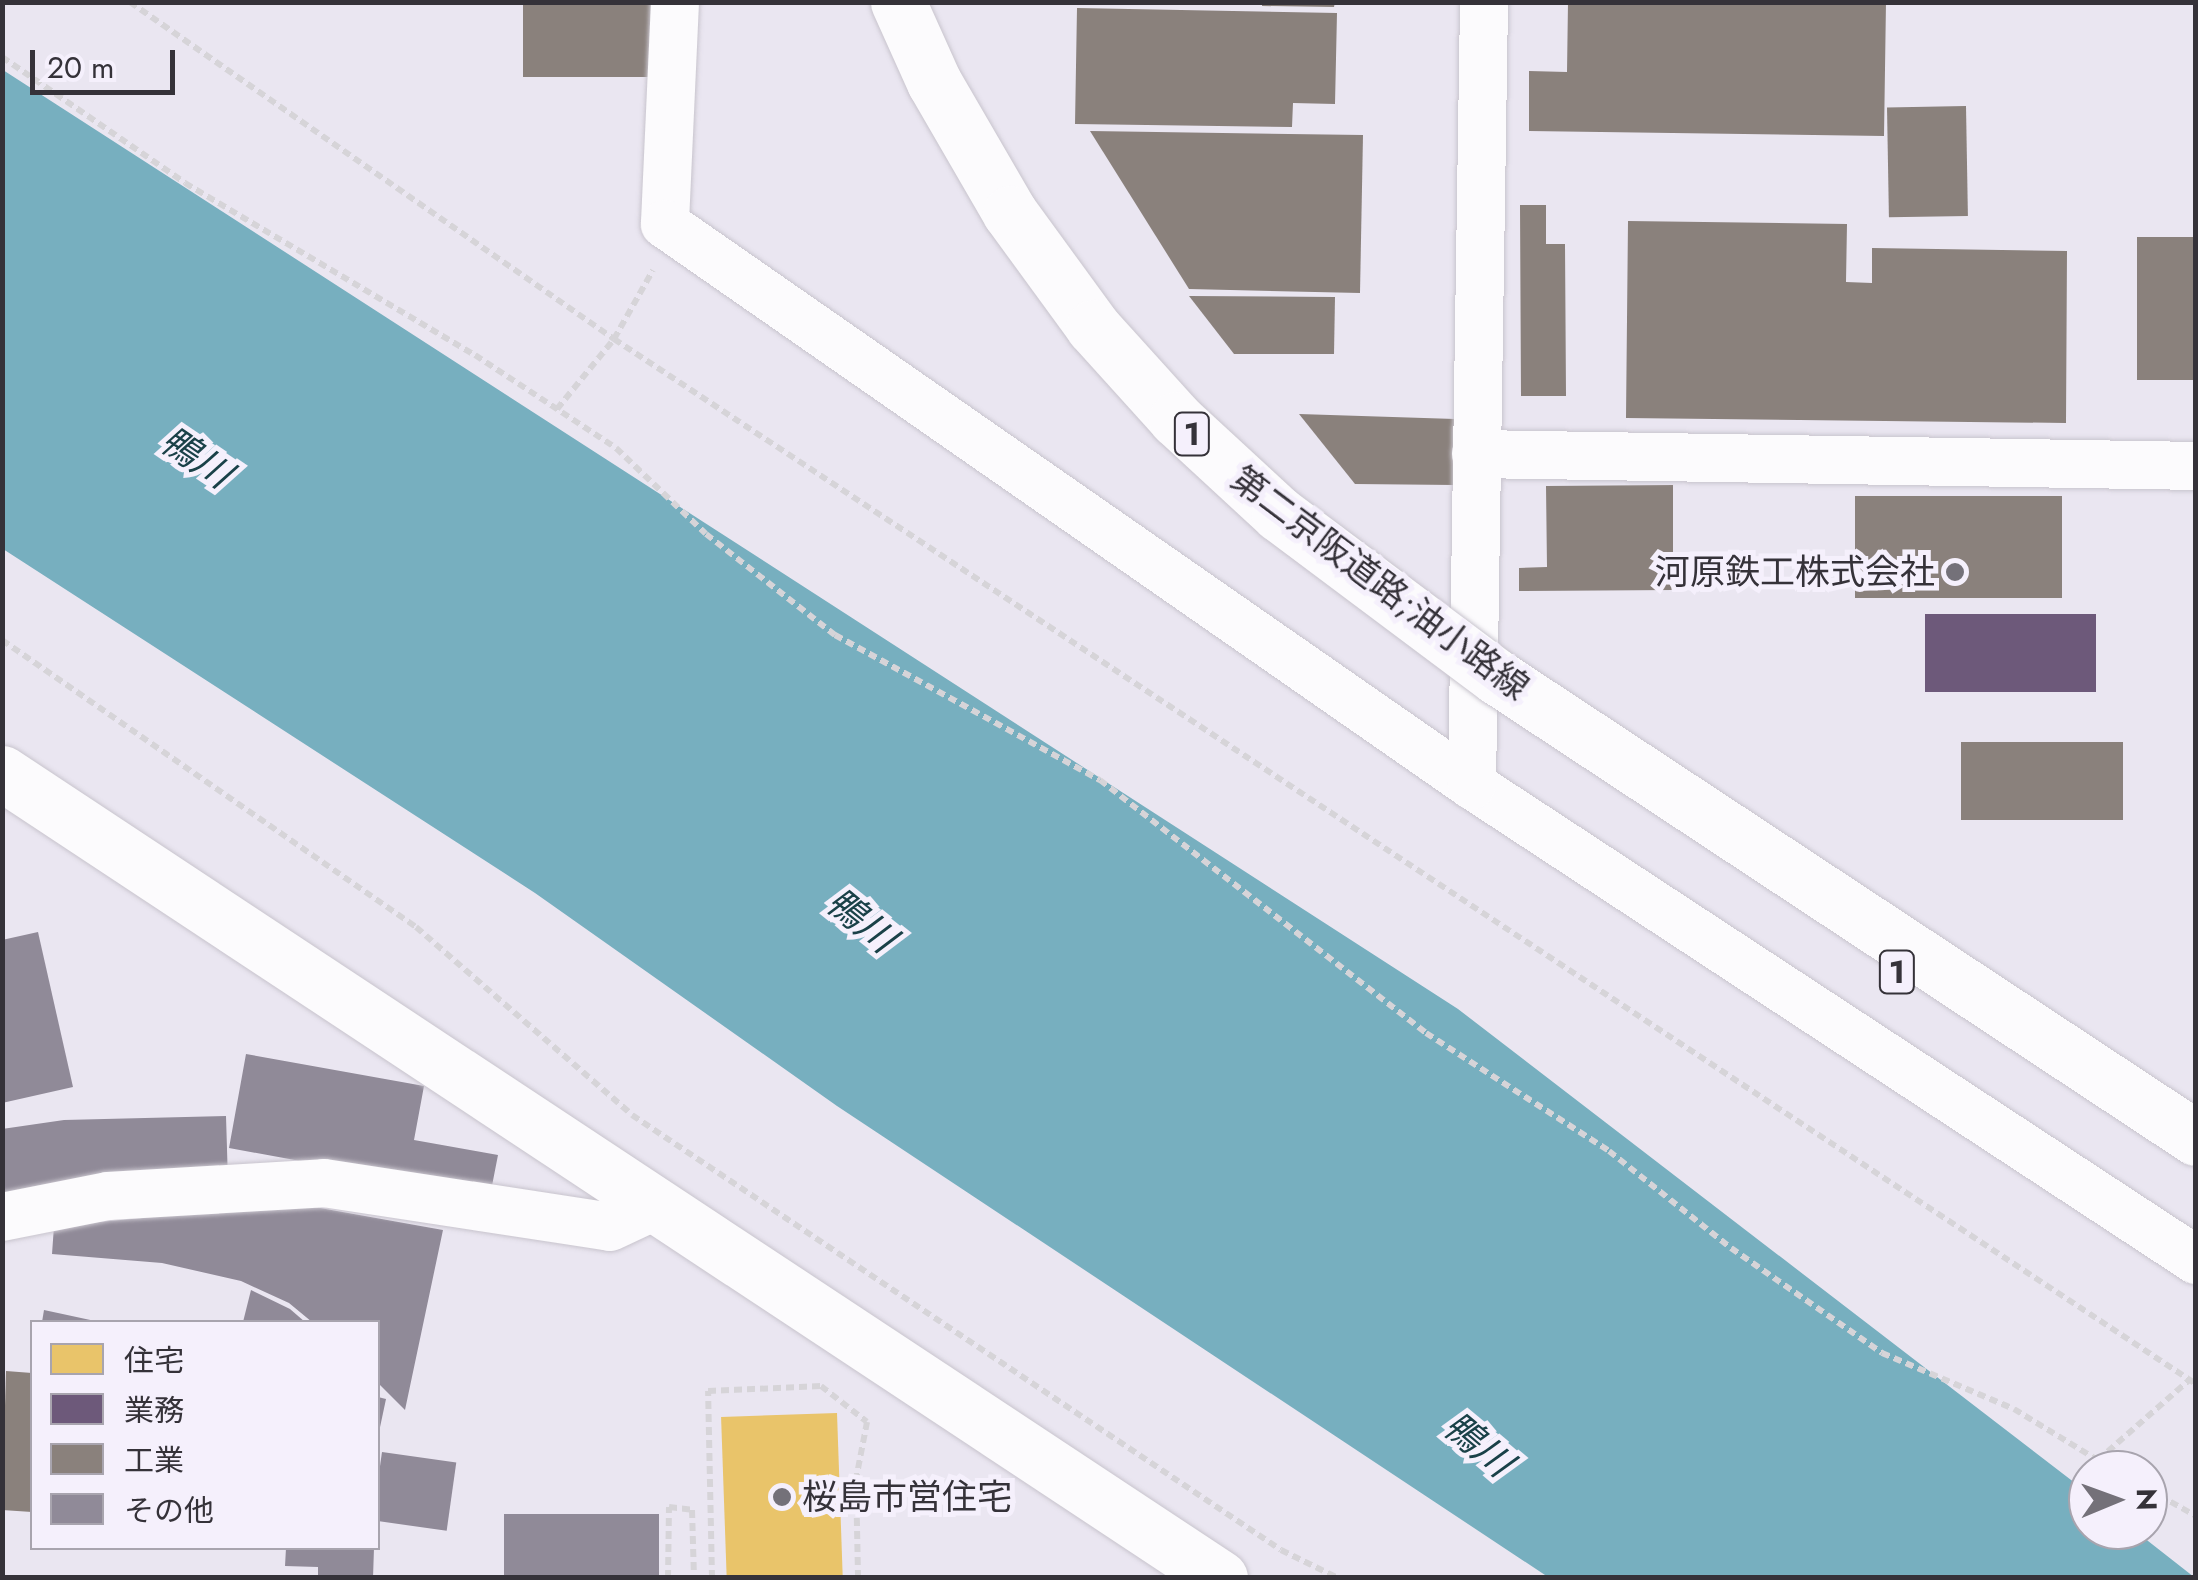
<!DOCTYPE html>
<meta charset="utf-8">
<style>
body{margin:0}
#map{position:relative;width:2198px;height:1580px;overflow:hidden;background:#eae6f1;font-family:Jost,"Noto Sans JP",sans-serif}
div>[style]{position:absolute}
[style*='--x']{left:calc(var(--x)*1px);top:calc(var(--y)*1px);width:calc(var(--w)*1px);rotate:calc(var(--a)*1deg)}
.water>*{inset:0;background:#77afbf}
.homes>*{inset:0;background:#e9c46a;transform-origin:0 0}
.offices>*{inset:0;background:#6d597a;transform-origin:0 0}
.industry>*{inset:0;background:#8a817c;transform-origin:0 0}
.building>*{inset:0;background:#908a98;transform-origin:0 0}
.path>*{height:6px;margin-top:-3px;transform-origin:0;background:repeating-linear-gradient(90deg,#d6d4d8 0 8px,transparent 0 13px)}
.roads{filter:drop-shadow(0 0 2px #c8c4cd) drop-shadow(0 0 2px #c8c4cd)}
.minor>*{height:48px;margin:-24px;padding:0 24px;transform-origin:24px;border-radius:24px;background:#fcfbfd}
.tertiary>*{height:55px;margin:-27.5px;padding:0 27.5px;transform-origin:27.5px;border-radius:27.5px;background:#fcfbfd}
.bridges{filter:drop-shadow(0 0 2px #c8c4cd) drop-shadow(0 0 2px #c8c4cd)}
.motorway-bridge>*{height:55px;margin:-27.5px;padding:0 27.5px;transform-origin:27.5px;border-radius:27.5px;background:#fcfbfd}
.dots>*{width:28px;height:28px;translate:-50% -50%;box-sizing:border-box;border:5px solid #f5f0fc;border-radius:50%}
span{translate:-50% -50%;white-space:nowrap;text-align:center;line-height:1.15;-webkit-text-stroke:10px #f5f0fc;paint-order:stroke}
.shield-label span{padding:2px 8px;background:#f5f0fc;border:2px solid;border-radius:8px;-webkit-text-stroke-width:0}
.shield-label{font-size:32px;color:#353239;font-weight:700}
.poi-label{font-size:35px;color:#353239}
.right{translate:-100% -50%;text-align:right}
.left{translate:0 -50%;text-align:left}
.street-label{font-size:35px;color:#353239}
.water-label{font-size:38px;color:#1a4148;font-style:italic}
.frame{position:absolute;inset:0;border:5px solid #353239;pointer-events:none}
.legend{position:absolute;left:30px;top:1320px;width:350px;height:230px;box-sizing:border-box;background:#f5f0fc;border:2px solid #a8a4ae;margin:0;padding:12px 18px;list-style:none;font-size:30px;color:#353239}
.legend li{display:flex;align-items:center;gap:20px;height:50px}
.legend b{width:50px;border:2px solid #a8a4ae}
.north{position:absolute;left:2068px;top:1450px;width:100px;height:100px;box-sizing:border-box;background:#f5f0fc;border:2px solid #a8a4ae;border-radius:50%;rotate:89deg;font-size:28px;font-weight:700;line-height:40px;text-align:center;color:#353239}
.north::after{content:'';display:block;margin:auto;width:35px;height:45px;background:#747179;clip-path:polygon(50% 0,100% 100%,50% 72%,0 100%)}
.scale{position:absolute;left:30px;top:50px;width:145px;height:45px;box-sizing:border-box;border:5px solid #353239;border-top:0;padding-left:12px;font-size:30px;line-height:35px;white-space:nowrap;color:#353239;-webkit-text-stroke:8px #f5f0fc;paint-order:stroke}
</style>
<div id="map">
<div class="water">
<i style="clip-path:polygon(3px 70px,1458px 1009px,2088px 1493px,2088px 1530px,2134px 1530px,2194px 1577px,1548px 1577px,837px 1106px,535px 893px,3px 549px)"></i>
</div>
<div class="homes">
<i style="left:837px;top:1413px;width:165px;height:116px;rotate:88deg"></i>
</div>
<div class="offices">
<i style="left:1925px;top:614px;width:171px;height:78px"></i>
</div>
<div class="industry">
<i style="left:523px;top:2px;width:129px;height:75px"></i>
<i style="clip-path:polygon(1262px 2px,1335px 2px,1334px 7px,1262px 6px)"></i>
<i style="clip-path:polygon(1568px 2px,1886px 2px,1884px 136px,1529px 131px,1529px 71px,1567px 72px)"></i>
<i style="clip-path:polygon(1077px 8px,1337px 13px,1335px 104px,1293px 103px,1292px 127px,1075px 124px)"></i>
<i style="left:1966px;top:106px;width:110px;height:79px;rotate:89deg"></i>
<i style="clip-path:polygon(1090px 131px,1363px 135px,1360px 293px,1189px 289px)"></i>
<i style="clip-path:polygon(1520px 205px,1546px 205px,1546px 244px,1565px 244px,1566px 396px,1521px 396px)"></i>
<i style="clip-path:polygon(1628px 221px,1847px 224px,1846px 282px,1872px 283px,1872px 248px,2067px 251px,2066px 423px,1626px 418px)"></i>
<i style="left:2137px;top:237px;width:59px;height:143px"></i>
<i style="clip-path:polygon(1189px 296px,1335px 297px,1334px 354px,1234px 354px)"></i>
<i style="clip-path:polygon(1299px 414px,1455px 419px,1455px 485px,1355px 484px)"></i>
<i style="clip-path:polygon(1673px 485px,1673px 590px,1519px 591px,1519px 568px,1547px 567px,1546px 486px)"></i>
<i style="left:1855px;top:496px;width:207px;height:102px"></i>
<i style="left:1961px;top:742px;width:162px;height:78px"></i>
<i style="clip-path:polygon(6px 1371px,32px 1373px,32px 1512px,2px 1510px)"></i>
</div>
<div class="building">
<i style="clip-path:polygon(38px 932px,73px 1087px,2px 1103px,2px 940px)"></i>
<i style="clip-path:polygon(246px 1054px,424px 1086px,414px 1140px,498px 1155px,490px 1196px,229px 1148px)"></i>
<i style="clip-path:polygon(226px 1116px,228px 1182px,2px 1195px,2px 1129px,64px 1120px)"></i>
<i style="clip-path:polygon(298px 1204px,443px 1230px,405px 1410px,378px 1383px,378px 1322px,312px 1322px,289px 1303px,241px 1281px,162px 1263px,52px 1254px,54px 1226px)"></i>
<i style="clip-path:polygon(251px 1290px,290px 1309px,305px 1322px,243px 1322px)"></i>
<i style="clip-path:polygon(44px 1310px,95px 1321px,95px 1322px,42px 1322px)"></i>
<i style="clip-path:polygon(378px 1397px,386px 1399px,379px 1432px,378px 1432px)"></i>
<i style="left:382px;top:1452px;width:75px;height:69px;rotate:8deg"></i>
<i style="left:504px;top:1514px;width:155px;height:64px"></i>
<i style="clip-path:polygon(286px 1548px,374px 1548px,373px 1578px,318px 1578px,318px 1567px,285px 1566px)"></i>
</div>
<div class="path">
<i style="--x:130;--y:2;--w:590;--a:34.85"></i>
<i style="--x:614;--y:339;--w:1896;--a:33.45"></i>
<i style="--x:2;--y:57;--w:222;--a:34.5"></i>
<i style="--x:185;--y:183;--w:337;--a:30.7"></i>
<i style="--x:475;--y:355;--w:169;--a:33.4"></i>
<i style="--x:616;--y:448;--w:124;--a:43.7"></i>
<i style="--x:706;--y:534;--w:164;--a:38.1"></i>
<i style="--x:835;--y:635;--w:302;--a:28.7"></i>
<i style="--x:1100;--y:780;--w:413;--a:37.8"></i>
<i style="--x:1426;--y:1033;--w:218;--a:32.8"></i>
<i style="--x:1609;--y:1151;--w:156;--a:38.5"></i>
<i style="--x:1731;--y:1248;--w:184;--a:34.8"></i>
<i style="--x:1882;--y:1353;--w:143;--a:23"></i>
<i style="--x:2014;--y:1409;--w:117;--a:31.4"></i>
<i style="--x:557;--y:409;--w:90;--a:-50.8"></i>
<i style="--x:614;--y:339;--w:79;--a:-60.5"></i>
<i style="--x:2;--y:640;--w:504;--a:34.73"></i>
<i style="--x:416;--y:927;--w:286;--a:41"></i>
<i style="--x:632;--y:1115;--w:781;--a:33.83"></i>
<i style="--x:1281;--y:1550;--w:64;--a:26.2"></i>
<i style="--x:2098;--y:1460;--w:121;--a:-41.3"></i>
<i style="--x:2148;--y:1489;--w:55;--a:29.4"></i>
<i style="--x:668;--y:1578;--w:71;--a:-89.2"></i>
<i style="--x:669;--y:1507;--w:23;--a:7"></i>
<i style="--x:692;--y:1510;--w:68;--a:88.3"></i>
<i style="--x:712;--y:1578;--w:187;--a:-91.2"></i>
<i style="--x:708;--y:1391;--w:113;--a:-2.5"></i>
<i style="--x:821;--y:1386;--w:58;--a:38"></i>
<i style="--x:867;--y:1422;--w:58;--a:100.9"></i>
<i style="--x:856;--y:1479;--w:99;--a:88.8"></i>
</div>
<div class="roads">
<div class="minor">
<i style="--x:675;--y:2;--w:222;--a:92.6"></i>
<i style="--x:665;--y:224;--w:983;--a:34.81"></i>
<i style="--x:1472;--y:785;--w:866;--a:33.27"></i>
<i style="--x:1476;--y:454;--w:720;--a:0.95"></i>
<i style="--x:1472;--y:785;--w:783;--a:-89.12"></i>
<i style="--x:2;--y:1217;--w:108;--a:-11.2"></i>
<i style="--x:108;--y:1196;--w:216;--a:-3.4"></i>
<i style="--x:324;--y:1183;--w:289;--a:8.7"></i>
<i style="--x:610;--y:1227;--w:50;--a:-25"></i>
</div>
<div class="tertiary">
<i style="--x:2;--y:773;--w:1460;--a:33.46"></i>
</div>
</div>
<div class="bridges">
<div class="motorway-bridge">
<i style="--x:898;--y:2;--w:88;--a:65.8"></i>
<i style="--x:934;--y:82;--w:151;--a:59.9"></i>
<i style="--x:1010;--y:213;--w:141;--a:53.9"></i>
<i style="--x:1093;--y:327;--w:124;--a:47.9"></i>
<i style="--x:1176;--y:419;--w:140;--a:42.7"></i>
<i style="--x:1279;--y:514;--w:272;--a:36.8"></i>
<i style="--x:1497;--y:677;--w:837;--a:33.41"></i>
</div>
</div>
<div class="dots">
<i style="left:1955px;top:572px;background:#747179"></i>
<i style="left:782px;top:1497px;background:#747179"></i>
</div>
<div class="shield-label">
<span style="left:1192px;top:434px">1</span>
<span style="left:1897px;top:972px">1</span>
</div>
<div class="poi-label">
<span class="right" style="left:1935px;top:572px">河原鉄工株式会社</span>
<span class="left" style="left:802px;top:1497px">桜島市営住宅</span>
</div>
<div class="street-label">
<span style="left:1380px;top:583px;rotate:37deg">第二京阪道路;油小路線</span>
</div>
<div class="water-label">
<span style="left:196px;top:457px;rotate:34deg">鴨川</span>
<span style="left:861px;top:920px;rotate:39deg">鴨川</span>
<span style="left:1478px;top:1444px;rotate:40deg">鴨川</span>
</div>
<div class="frame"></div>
<ul class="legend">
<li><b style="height:28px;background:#e9c46a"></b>住宅</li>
<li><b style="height:28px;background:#6d597a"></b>業務</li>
<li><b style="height:28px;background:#8a817c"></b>工業</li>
<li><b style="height:28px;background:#908a98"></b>その他</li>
</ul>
<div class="north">N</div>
<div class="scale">20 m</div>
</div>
